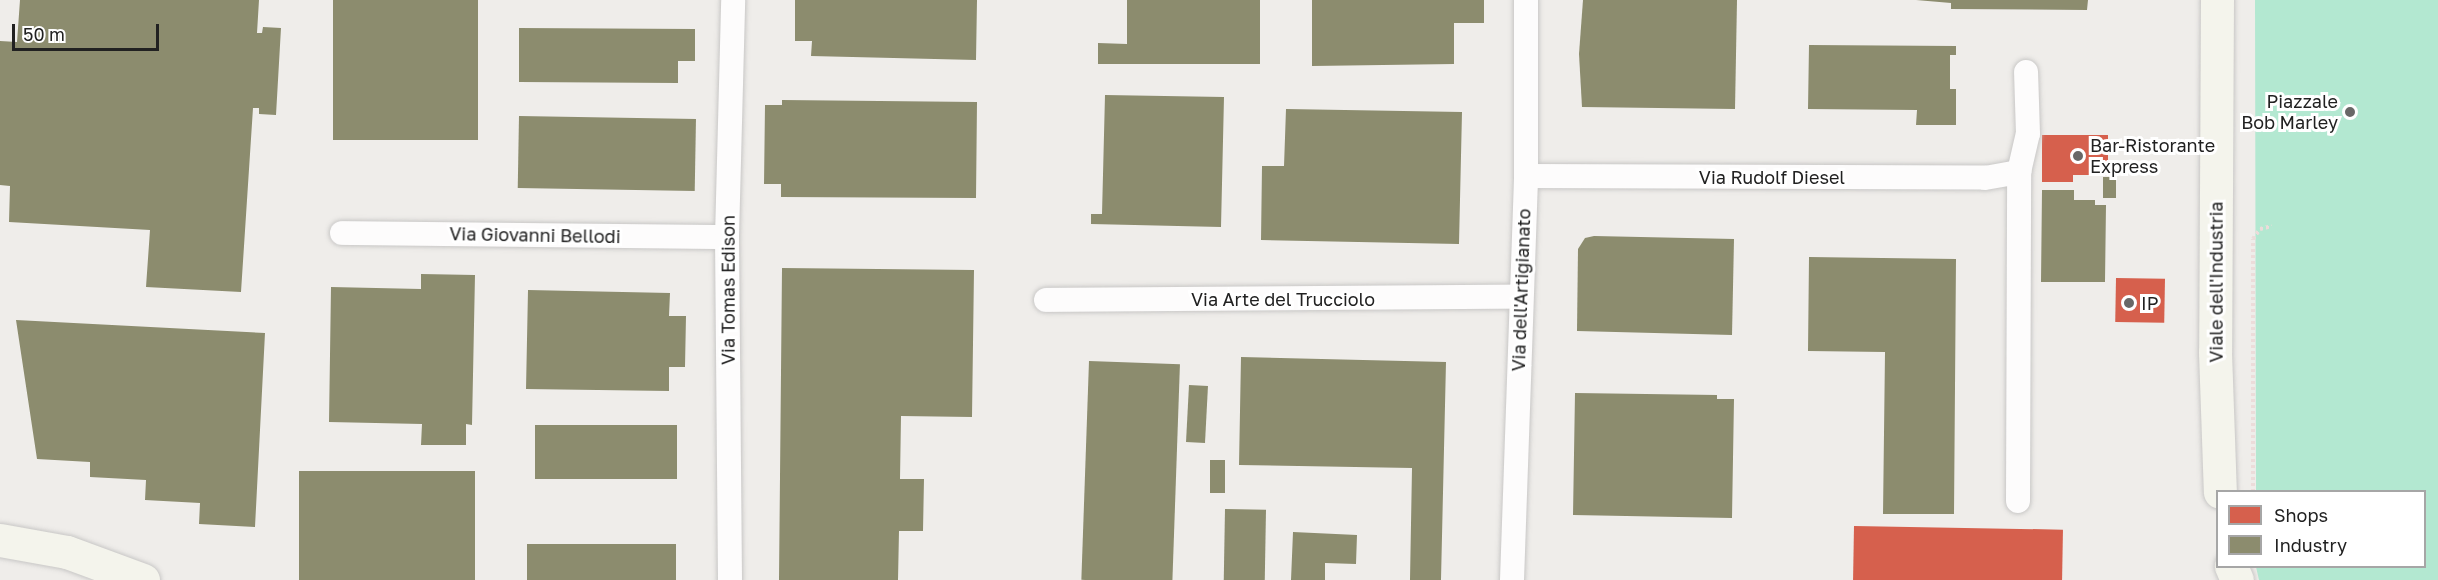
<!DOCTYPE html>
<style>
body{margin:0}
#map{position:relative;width:2438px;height:580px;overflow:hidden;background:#efedea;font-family:"Golos Text",sans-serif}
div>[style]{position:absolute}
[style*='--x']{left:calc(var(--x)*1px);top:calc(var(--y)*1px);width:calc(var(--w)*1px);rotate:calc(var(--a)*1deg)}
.pitch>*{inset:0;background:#b3e8d1}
.shops>*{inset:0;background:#d6604d;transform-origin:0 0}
.industry>*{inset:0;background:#8c8c6e;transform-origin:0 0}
.path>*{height:4px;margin-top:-2px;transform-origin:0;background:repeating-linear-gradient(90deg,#ecdcda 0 3px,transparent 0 6px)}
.roads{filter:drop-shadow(0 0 2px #c8c7c6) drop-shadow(0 0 2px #c8c7c6)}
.street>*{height:24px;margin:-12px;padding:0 12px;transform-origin:12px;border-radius:12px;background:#fdfcfc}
.secondary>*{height:33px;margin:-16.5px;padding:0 16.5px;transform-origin:16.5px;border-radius:16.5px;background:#f4f4ec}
.dots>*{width:16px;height:16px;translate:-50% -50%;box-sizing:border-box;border:3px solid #fff;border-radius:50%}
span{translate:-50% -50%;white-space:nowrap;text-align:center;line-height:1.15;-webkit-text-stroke:6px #fff;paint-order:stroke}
.poi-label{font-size:18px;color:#212121}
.right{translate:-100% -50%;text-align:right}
.left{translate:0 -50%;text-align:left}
.street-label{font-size:18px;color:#212121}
.legend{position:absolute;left:2216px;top:490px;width:210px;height:78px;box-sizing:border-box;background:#fff;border:2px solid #a6a6a6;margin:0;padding:8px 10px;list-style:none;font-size:18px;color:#212121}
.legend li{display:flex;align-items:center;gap:12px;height:30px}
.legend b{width:30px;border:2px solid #a6a6a6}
.scale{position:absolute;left:12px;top:24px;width:147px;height:27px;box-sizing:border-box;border:3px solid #212121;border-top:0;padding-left:8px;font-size:18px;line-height:21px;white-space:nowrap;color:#212121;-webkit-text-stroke:4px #fff;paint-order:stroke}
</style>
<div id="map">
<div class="pitch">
<i style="clip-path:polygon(2255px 0,2438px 0,2438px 580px,2259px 580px,2256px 567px,2424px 566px,2424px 492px,2256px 491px)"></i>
</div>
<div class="shops">
<i style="clip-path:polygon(2042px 135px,2108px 135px,2108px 169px,2095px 169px,2095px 175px,2073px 175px,2073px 182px,2042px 182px)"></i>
<i style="left:2116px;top:278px;width:49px;height:44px;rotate:1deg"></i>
<i style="left:1854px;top:526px;width:209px;height:54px;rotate:1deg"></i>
</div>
<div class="industry">
<i style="clip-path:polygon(20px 0,259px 0,257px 33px,262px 33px,263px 27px,281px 28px,276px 115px,259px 114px,259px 108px,253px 108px,241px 292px,146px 287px,150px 230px,9px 222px,10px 186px,0 185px,0 41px,17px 42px)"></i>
<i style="left:333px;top:0;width:145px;height:140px"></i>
<i style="clip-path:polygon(795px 0,977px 0,976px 60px,811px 56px,812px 41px,795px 41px)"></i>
<i style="clip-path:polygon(1127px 0,1260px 0,1260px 64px,1098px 64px,1098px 43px,1127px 44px)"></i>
<i style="clip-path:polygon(1312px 0,1484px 0,1484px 23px,1454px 23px,1454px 64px,1312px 66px)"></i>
<i style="clip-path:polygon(1583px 0,1737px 0,1735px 109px,1582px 107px,1579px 54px)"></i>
<i style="clip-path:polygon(1916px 0,2088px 0,2087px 10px,1951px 9px,1951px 3px)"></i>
<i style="clip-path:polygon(519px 28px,695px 29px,695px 61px,678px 61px,678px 83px,519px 82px)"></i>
<i style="clip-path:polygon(1809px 45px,1956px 46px,1956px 55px,1950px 55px,1950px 89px,1956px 89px,1956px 125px,1916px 125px,1917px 110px,1808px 109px)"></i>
<i style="clip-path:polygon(1105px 95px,1224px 97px,1221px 227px,1091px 224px,1091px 214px,1102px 214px)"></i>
<i style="clip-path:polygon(782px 100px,977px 102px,976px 198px,781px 197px,781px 184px,764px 184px,765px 105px,782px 105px)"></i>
<i style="clip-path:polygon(1286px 109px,1462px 112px,1459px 244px,1261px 240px,1262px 166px,1284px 166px)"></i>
<i style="left:519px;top:116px;width:177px;height:72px;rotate:1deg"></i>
<i style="left:2103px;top:177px;width:13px;height:21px"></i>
<i style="clip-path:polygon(2042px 190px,2074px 190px,2074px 200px,2095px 200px,2095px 205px,2106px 205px,2105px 282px,2041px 282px)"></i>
<i style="clip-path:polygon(1594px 236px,1734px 239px,1732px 335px,1577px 331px,1578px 249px,1585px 238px)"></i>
<i style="clip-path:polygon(1809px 257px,1956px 259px,1954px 514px,1883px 514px,1885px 352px,1808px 351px)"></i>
<i style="clip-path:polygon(782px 268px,974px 270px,972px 417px,901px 416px,900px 479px,924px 479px,923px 531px,899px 531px,898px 580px,779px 580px)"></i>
<i style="clip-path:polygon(421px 274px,475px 275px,472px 425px,466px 424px,466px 445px,421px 445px,422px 424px,329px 422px,331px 287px,421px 289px)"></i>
<i style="clip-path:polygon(528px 290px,670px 293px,669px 316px,686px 316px,685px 367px,669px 367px,669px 391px,526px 389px)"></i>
<i style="clip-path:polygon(16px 320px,265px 333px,255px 527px,199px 524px,200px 503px,145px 500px,146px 480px,90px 477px,90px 462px,37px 459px)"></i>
<i style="clip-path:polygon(1241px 357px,1446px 362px,1441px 580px,1410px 580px,1412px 468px,1239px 465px)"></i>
<i style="left:1089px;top:361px;width:91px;height:219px;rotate:2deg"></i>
<i style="left:1189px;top:385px;width:19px;height:57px;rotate:3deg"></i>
<i style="clip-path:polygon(1575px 393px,1717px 395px,1717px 399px,1734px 399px,1732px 518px,1573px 515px)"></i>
<i style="left:535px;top:425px;width:142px;height:54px"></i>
<i style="left:1210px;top:460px;width:15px;height:33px"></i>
<i style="left:299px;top:471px;width:176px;height:109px"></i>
<i style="left:1225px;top:509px;width:41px;height:71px;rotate:1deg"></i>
<i style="clip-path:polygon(1293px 532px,1357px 535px,1356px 564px,1325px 563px,1325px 580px,1291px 580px)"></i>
<i style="left:527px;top:544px;width:149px;height:36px"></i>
</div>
<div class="path">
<i style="--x:2253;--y:492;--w:253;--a:-90"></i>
<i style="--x:2253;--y:239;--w:12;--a:-55"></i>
<i style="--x:2260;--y:229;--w:12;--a:-14"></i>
</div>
<div class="roads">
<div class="street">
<i style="--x:1526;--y:176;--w:459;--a:0.2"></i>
<i style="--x:1985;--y:178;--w:35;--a:-10"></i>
<i style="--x:342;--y:233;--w:385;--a:0.6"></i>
<i style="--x:1046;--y:300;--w:474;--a:-0.4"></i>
<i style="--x:2018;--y:501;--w:329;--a:-89.8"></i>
<i style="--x:2019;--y:172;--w:39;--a:-77"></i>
<i style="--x:2028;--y:134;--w:62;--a:-91.8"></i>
<i style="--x:730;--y:580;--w:343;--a:-90.5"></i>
<i style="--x:727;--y:237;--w:237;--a:-88.5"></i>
<i style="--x:1512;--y:580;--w:404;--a:-88"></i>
<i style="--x:1526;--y:176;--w:176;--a:-90"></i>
</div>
<div class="secondary">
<i style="--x:2217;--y:0;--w:352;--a:90.3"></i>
<i style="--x:2215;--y:352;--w:140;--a:88"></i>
<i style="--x:0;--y:540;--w:68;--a:10.2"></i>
<i style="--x:67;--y:552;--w:81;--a:20.2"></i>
<i style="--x:2231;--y:566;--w:15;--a:67"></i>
</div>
</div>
<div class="dots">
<i style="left:2350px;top:112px;background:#696867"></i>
<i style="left:2078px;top:156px;background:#696867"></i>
<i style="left:2129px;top:303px;background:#696867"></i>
</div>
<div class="poi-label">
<span class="right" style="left:2338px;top:112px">Piazzale<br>Bob Marley</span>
<span class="left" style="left:2090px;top:156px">Bar-Ristorante<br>Express</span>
<span class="left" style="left:2141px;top:303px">IP</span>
</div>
<div class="street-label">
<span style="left:1772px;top:177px">Via Rudolf Diesel</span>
<span style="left:535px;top:235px;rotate:1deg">Via Giovanni Bellodi</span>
<span style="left:2216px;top:282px;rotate:-90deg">Viale dell'Industria</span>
<span style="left:728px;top:290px;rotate:-90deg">Via Tomas Edison</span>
<span style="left:1521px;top:290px;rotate:-88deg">Via dell'Artigianato</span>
<span style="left:1283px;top:299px">Via Arte del Trucciolo</span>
</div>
<ul class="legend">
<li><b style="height:16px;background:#d6604d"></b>Shops</li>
<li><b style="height:16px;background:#8c8c6e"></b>Industry</li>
</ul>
<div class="scale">50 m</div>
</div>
